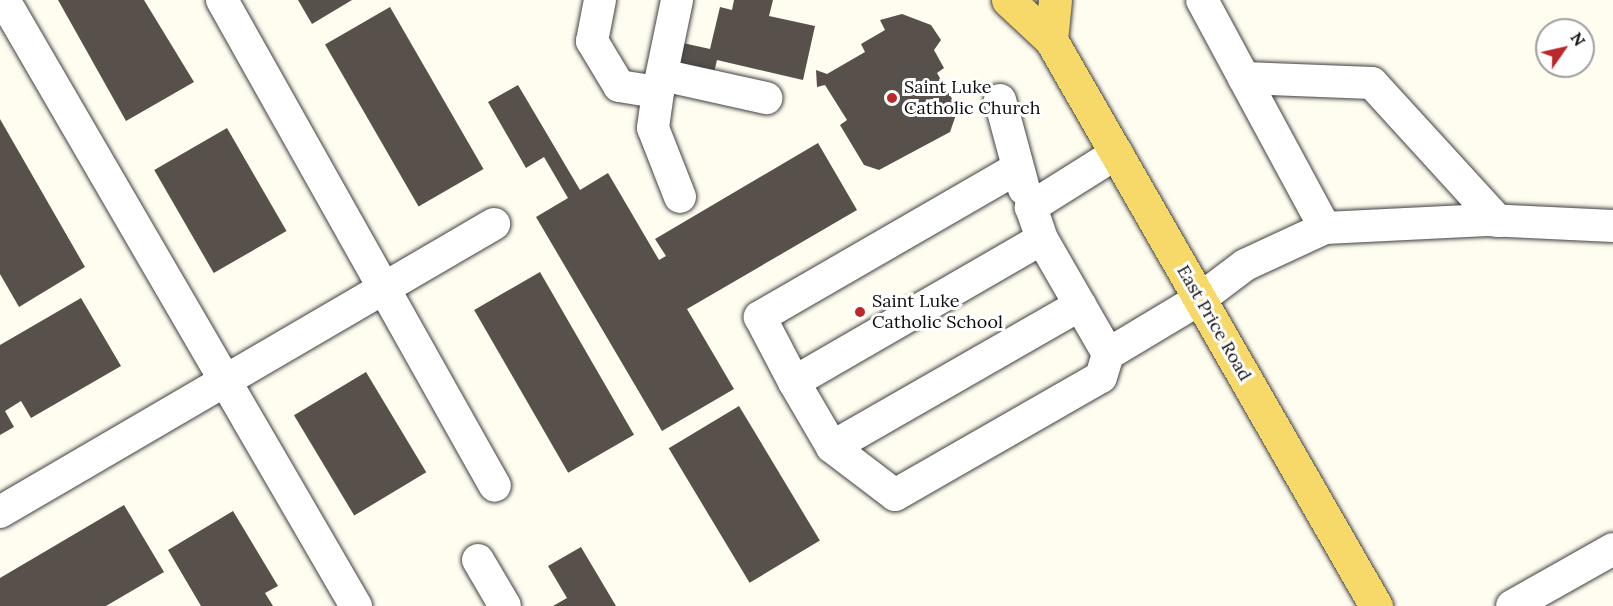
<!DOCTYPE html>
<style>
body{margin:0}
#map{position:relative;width:1613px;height:606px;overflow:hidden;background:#fffcf0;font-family:Lora,serif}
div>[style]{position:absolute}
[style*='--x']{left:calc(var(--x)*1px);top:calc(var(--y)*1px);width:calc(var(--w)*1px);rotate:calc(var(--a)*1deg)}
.building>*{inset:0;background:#57504b;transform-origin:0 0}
.roads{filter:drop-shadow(0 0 2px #414141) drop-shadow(0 0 2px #414141)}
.minor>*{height:32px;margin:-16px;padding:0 16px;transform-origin:16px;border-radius:16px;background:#fff}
.major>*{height:33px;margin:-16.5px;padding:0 16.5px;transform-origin:16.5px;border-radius:16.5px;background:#f6d968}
.dots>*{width:16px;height:16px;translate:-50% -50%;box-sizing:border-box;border:3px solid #fff;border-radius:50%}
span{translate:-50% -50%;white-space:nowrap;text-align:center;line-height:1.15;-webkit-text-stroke:6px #fff;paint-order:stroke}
.poi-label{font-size:18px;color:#0e0e0e}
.left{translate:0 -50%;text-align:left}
.street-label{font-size:18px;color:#0e0e0e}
.north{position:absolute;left:1535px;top:18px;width:60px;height:60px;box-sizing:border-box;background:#fff;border:2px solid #9f9f9f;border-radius:50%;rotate:56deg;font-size:16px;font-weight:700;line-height:24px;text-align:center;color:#0e0e0e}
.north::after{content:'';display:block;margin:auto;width:21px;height:27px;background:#bc2829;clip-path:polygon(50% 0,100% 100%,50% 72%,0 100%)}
</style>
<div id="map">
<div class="building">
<i style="clip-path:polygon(58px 0,144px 0,194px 82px,126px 121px)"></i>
<i style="clip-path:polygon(298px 0,352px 0,312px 24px)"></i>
<i style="clip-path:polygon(734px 0,773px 0,769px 16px,815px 26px,803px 80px,717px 60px,713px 77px,677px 68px,683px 43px,710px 49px,720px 7px,732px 10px)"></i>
<i style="left:390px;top:7px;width:187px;height:75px;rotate:60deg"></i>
<i style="clip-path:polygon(902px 14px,931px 25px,941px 40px,934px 50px,944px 68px,937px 73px,958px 109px,950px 132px,879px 170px,864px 165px,840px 125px,847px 120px,825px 85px,817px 87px,816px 70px,827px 74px,865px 52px,861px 44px,885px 30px,880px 20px)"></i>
<i style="clip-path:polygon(518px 85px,580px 190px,608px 173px,659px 260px,666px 256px,655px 239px,818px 143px,857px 210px,687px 309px,734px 389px,662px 431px,536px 217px,568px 198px,544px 157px,526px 168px,488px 102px)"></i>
<i style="clip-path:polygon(0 119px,85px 267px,19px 307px,0 274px)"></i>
<i style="left:227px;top:128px;width:119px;height:84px;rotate:60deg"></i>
<i style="left:540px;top:272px;width:188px;height:76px;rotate:60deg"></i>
<i style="clip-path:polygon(81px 298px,121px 366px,31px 418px,21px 401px,5px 411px,14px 427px,0 435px,0 345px)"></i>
<i style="left:366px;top:372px;width:117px;height:84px;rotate:59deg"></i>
<i style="left:739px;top:406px;width:157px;height:82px;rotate:59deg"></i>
<i style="clip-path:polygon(124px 505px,164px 572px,106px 606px,0 606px,0 578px)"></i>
<i style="clip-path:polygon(233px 511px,278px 586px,265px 593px,273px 606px,201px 606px,168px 550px)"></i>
<i style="clip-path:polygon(581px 547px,616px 606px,553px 606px,567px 598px,548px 566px)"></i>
</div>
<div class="roads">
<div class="minor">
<i style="--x:4;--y:0;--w:701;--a:59.85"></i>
<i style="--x:222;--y:0;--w:557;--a:60.68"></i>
<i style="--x:600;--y:0;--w:42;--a:101"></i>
<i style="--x:592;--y:41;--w:52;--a:59"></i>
<i style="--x:619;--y:86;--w:39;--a:9"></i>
<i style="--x:658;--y:92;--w:94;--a:-78.3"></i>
<i style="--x:1202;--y:0;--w:89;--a:61.7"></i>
<i style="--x:662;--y:75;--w:107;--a:12.5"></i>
<i style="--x:658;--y:92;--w:36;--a:98"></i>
<i style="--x:653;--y:128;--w:74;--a:68.6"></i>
<i style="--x:1000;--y:100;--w:92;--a:74.9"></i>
<i style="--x:1117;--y:153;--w:102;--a:147.9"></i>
<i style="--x:1031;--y:207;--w:34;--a:71"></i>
<i style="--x:1042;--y:239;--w:133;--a:60.1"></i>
<i style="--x:1108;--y:354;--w:107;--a:-30.9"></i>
<i style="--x:1200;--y:299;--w:56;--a:-37.1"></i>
<i style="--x:1245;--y:265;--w:88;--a:-24.8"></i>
<i style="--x:1325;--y:228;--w:162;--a:-2.8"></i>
<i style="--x:1487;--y:220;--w:126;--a:2.7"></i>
<i style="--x:1016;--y:169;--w:296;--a:150"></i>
<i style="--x:760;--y:317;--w:73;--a:62.4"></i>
<i style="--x:794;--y:382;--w:286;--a:-30"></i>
<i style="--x:1325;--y:228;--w:170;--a:-118.4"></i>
<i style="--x:1244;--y:78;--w:128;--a:2.2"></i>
<i style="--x:1372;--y:83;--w:187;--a:47.6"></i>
<i style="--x:794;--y:382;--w:75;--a:59.7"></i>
<i style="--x:832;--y:447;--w:286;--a:-29.8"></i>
<i style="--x:832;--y:447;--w:79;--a:37.3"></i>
<i style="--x:895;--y:495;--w:237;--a:-29.8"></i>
<i style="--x:1101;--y:377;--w:24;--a:-73"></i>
<i style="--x:0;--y:512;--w:572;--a:-30.24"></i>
<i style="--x:478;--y:560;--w:53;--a:59.6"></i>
<i style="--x:1512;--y:606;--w:116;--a:-29.4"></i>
</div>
<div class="major">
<i style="--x:1008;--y:0;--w:59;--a:42.9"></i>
<i style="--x:1051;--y:40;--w:653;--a:60.14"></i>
<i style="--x:1051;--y:40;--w:40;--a:-84.3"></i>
</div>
</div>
<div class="dots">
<i style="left:892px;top:98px;background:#bc2829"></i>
<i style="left:860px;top:312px;background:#bc2829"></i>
</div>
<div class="poi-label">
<span class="left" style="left:904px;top:98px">Saint Luke<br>Catholic Church</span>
<span class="left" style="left:872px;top:312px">Saint Luke<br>Catholic School</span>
</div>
<div class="street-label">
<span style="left:1214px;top:323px;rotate:60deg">East Price Road</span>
</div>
<div class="north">N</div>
</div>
